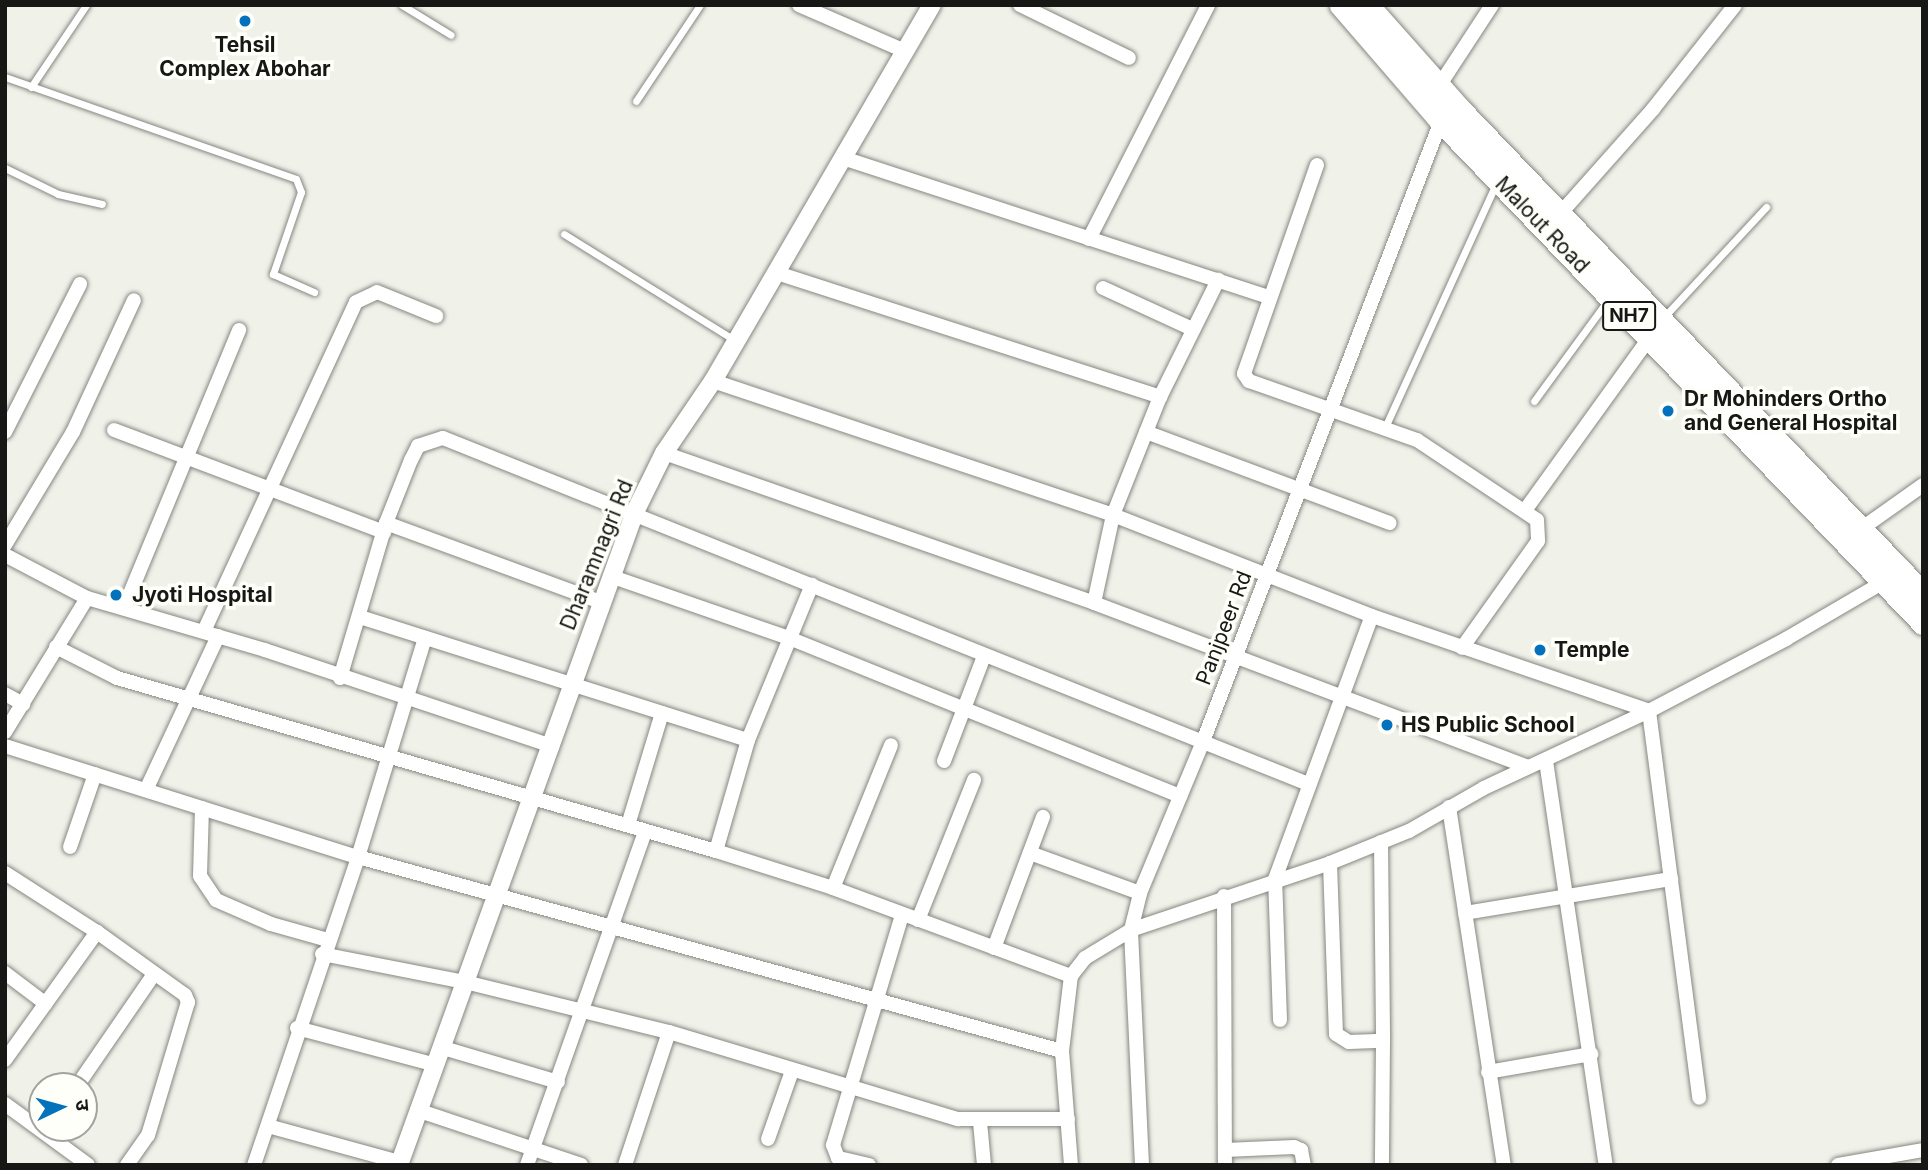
<!DOCTYPE html>
<meta charset="utf-8">
<style>
body{margin:0}
#map{position:relative;width:1928px;height:1170px;overflow:hidden;background:#f0f2ea;font-family:Inter,"Noto Sans Devanagari",sans-serif}
div>[style]{position:absolute}
[style*='--x']{left:calc(var(--x)*1px);top:calc(var(--y)*1px);width:calc(var(--w)*1px);rotate:calc(var(--a)*1deg)}
.roads{filter:drop-shadow(0 0 2px #858780) drop-shadow(0 0 2px #858780)}
.service>*{height:7px;margin:-3.5px;padding:0 3.5px;transform-origin:3.5px;border-radius:3.5px;background:#fff}
.minor>*{height:14px;margin:-7px;padding:0 7px;transform-origin:7px;border-radius:7px;background:#fff}
.tertiary>*{height:18px;margin:-9px;padding:0 9px;transform-origin:9px;border-radius:9px;background:#fff}
.trunk>*{height:23px;margin:-11.5px;padding:0 11.5px;transform-origin:11.5px;border-radius:11.5px;background:#fff}
.dots>*{width:19px;height:19px;translate:-50% -50%;box-sizing:border-box;border:4px solid #fefff9;border-radius:50%}
span{translate:-50% -50%;white-space:nowrap;text-align:center;line-height:1.15;-webkit-text-stroke:7px #fefff9;paint-order:stroke}
.shield-label span{padding:2px 5px;background:#fefff9;border:2px solid;border-radius:5px;-webkit-text-stroke-width:0}
.shield-label{font-size:19px;color:#171815;font-weight:700}
.poi-label{font-size:21px;color:#171815;font-weight:700}
.left{translate:0 -50%;text-align:left}
.street-label{font-size:21px;color:#171815}
.frame{position:absolute;inset:0;border:7px solid #171815;pointer-events:none}
.north{position:absolute;left:28px;top:1072px;width:70px;height:70px;box-sizing:border-box;background:#fefff9;border:2px solid #a2a39e;border-radius:50%;rotate:85deg;font-size:19px;font-weight:700;line-height:28px;text-align:center;color:#171815}
.north::after{content:'';display:block;margin:auto;width:24px;height:32px;background:#0471bc;clip-path:polygon(50% 0,100% 100%,50% 72%,0 100%)}
</style>
<div id="map">
<div class="roads">
<div class="service">
<i style="--x:402;--y:5;--w:57;--a:31.5"></i>
<i style="--x:5;--y:77;--w:308;--a:19.3"></i>
<i style="--x:296;--y:179;--w:14;--a:69"></i>
<i style="--x:301;--y:192;--w:87;--a:108.9"></i>
<i style="--x:273;--y:274;--w:45;--a:23.7"></i>
<i style="--x:31;--y:87;--w:99;--a:-56.1"></i>
<i style="--x:636;--y:101;--w:115;--a:-56.3"></i>
<i style="--x:5;--y:168;--w:59;--a:26.1"></i>
<i style="--x:58;--y:194;--w:45;--a:12.8"></i>
<i style="--x:564;--y:234;--w:203;--a:31.9"></i>
<i style="--x:1662;--y:319;--w:153;--a:-47.1"></i>
<i style="--x:1534;--y:401;--w:125;--a:-53.8"></i>
<i style="--x:1386;--y:425;--w:265;--a:-65.5"></i>
</div>
<div class="minor">
<i style="--x:799;--y:5;--w:116;--a:23.5"></i>
<i style="--x:1020;--y:5;--w:121;--a:25.9"></i>
<i style="--x:1439;--y:86;--w:97;--a:-56.8"></i>
<i style="--x:843;--y:158;--w:448;--a:18.1"></i>
<i style="--x:1317;--y:165;--w:221;--a:109.3"></i>
<i style="--x:1244;--y:374;--w:9;--a:54"></i>
<i style="--x:1249;--y:381;--w:178;--a:19.4"></i>
<i style="--x:1417;--y:440;--w:144;--a:33.7"></i>
<i style="--x:1537;--y:520;--w:21;--a:87"></i>
<i style="--x:1538;--y:541;--w:131;--a:125.4"></i>
<i style="--x:1559;--y:215;--w:142;--a:-48.4"></i>
<i style="--x:1653;--y:109;--w:132;--a:-51.7"></i>
<i style="--x:1089;--y:239;--w:263;--a:-63"></i>
<i style="--x:777;--y:273;--w:403;--a:17.9"></i>
<i style="--x:1103;--y:288;--w:98;--a:24.7"></i>
<i style="--x:713;--y:381;--w:422;--a:18.5"></i>
<i style="--x:1113;--y:515;--w:278;--a:21.3"></i>
<i style="--x:1372;--y:616;--w:293;--a:18.9"></i>
<i style="--x:1649;--y:711;--w:390;--a:82.6"></i>
<i style="--x:114;--y:430;--w:289;--a:20.7"></i>
<i style="--x:5;--y:432;--w:166;--a:-63.1"></i>
<i style="--x:1146;--y:432;--w:260;--a:20.5"></i>
<i style="--x:664;--y:453;--w:455;--a:19.2"></i>
<i style="--x:1094;--y:603;--w:463;--a:20.7"></i>
<i style="--x:1526;--y:509;--w:212;--a:-54.2"></i>
<i style="--x:386;--y:523;--w:229;--a:20.2"></i>
<i style="--x:1861;--y:529;--w:76;--a:-35.4"></i>
<i style="--x:5;--y:545;--w:132;--a:-59"></i>
<i style="--x:73;--y:432;--w:145;--a:-65.2"></i>
<i style="--x:5;--y:555;--w:93;--a:27.7"></i>
<i style="--x:87;--y:598;--w:185;--a:16.3"></i>
<i style="--x:265;--y:650;--w:303;--a:18.5"></i>
<i style="--x:610;--y:576;--w:189;--a:19.1"></i>
<i style="--x:789;--y:638;--w:422;--a:22"></i>
<i style="--x:1094;--y:603;--w:90;--a:-77.8"></i>
<i style="--x:1113;--y:515;--w:127;--a:-68.3"></i>
<i style="--x:1160;--y:397;--w:131;--a:-63.6"></i>
<i style="--x:124;--y:608;--w:301;--a:-67.5"></i>
<i style="--x:360;--y:617;--w:407;--a:17.6"></i>
<i style="--x:204;--y:631;--w:362;--a:-65.2"></i>
<i style="--x:356;--y:302;--w:23;--a:-25"></i>
<i style="--x:377;--y:292;--w:64;--a:22.1"></i>
<i style="--x:56;--y:647;--w:68;--a:26.9"></i>
<i style="--x:117;--y:678;--w:623;--a:16.11"></i>
<i style="--x:716;--y:851;--w:123;--a:17.5"></i>
<i style="--x:833;--y:888;--w:254;--a:20.3"></i>
<i style="--x:340;--y:678;--w:162;--a:-73.5"></i>
<i style="--x:386;--y:523;--w:68;--a:-68.4"></i>
<i style="--x:411;--y:460;--w:16;--a:-63"></i>
<i style="--x:418;--y:446;--w:26;--a:-18"></i>
<i style="--x:443;--y:438;--w:932;--a:21.8"></i>
<i style="--x:5;--y:694;--w:21;--a:29"></i>
<i style="--x:5;--y:732;--w:157;--a:-58.5"></i>
<i style="--x:5;--y:746;--w:370;--a:17.5"></i>
<i style="--x:358;--y:857;--w:730;--a:15.41"></i>
<i style="--x:944;--y:761;--w:112;--a:-69.1"></i>
<i style="--x:1546;--y:761;--w:408;--a:81.6"></i>
<i style="--x:146;--y:790;--w:170;--a:-64.9"></i>
<i style="--x:1449;--y:807;--w:362;--a:81.3"></i>
<i style="--x:202;--y:808;--w:68;--a:91.7"></i>
<i style="--x:200;--y:876;--w:29;--a:56"></i>
<i style="--x:216;--y:900;--w:60;--a:23.6"></i>
<i style="--x:271;--y:924;--w:59;--a:15.7"></i>
<i style="--x:628;--y:825;--w:117;--a:-73.1"></i>
<i style="--x:1381;--y:842;--w:199;--a:89.4"></i>
<i style="--x:70;--y:847;--w:77;--a:-71.1"></i>
<i style="--x:716;--y:851;--w:116;--a:-73.9"></i>
<i style="--x:748;--y:740;--w:168;--a:-67.6"></i>
<i style="--x:1030;--y:853;--w:117;--a:20"></i>
<i style="--x:1330;--y:863;--w:171;--a:88"></i>
<i style="--x:1336;--y:1034;--w:15;--a:32"></i>
<i style="--x:1349;--y:1042;--w:34;--a:-2"></i>
<i style="--x:1383;--y:1041;--w:124;--a:90.5"></i>
<i style="--x:5;--y:873;--w:109;--a:32.7"></i>
<i style="--x:97;--y:932;--w:108;--a:35.6"></i>
<i style="--x:185;--y:995;--w:8;--a:67"></i>
<i style="--x:188;--y:1002;--w:139;--a:106.7"></i>
<i style="--x:148;--y:1135;--w:37;--a:125"></i>
<i style="--x:833;--y:888;--w:154;--a:-67.9"></i>
<i style="--x:1224;--y:896;--w:269;--a:89.8"></i>
<i style="--x:1465;--y:913;--w:209;--a:-9.4"></i>
<i style="--x:918;--y:920;--w:151;--a:-68.2"></i>
<i style="--x:994;--y:948;--w:140;--a:-69.5"></i>
<i style="--x:322;--y:954;--w:146;--a:11.1"></i>
<i style="--x:465;--y:982;--w:210;--a:13.8"></i>
<i style="--x:669;--y:1032;--w:302;--a:16.8"></i>
<i style="--x:958;--y:1119;--w:110;--a:0"></i>
<i style="--x:5;--y:973;--w:51;--a:37.1"></i>
<i style="--x:1280;--y:1020;--w:141;--a:-92"></i>
<i style="--x:1275;--y:879;--w:280;--a:-69.8"></i>
<i style="--x:297;--y:1028;--w:140;--a:14.9"></i>
<i style="--x:440;--y:1047;--w:123;--a:16.5"></i>
<i style="--x:5;--y:1060;--w:158;--a:-54.3"></i>
<i style="--x:1488;--y:1072;--w:105;--a:-9.9"></i>
<i style="--x:77;--y:1086;--w:136;--a:-55.5"></i>
<i style="--x:5;--y:1104;--w:103;--a:36.3"></i>
<i style="--x:417;--y:1110;--w:173;--a:18.5"></i>
<i style="--x:980;--y:1122;--w:43;--a:84.7"></i>
<i style="--x:268;--y:1126;--w:137;--a:15.3"></i>
<i style="--x:768;--y:1139;--w:72;--a:-70.6"></i>
<i style="--x:1225;--y:1150;--w:69;--a:-2.5"></i>
<i style="--x:1294;--y:1147;--w:8;--a:23"></i>
<i style="--x:1301;--y:1150;--w:15;--a:79"></i>
<i style="--x:254;--y:1165;--w:325;--a:-71.3"></i>
<i style="--x:358;--y:857;--w:229;--a:-73"></i>
<i style="--x:527;--y:1165;--w:354;--a:-70.5"></i>
<i style="--x:625;--y:1165;--w:140;--a:-71.7"></i>
<i style="--x:869;--y:1165;--w:32;--a:-167"></i>
<i style="--x:838;--y:1158;--w:14;--a:-111"></i>
<i style="--x:833;--y:1145;--w:240;--a:-73.3"></i>
<i style="--x:1071;--y:1165;--w:114;--a:-94.5"></i>
<i style="--x:1062;--y:1051;--w:76;--a:-83.2"></i>
<i style="--x:1071;--y:976;--w:23;--a:-52"></i>
<i style="--x:1085;--y:958;--w:54;--a:-31.3"></i>
<i style="--x:1131;--y:930;--w:210;--a:-18.6"></i>
<i style="--x:1330;--y:863;--w:85;--a:-22.1"></i>
<i style="--x:1409;--y:831;--w:86;--a:-29.8"></i>
<i style="--x:1484;--y:788;--w:182;--a:-25"></i>
<i style="--x:1649;--y:711;--w:155;--a:-27.7"></i>
<i style="--x:1786;--y:639;--w:111;--a:-30.3"></i>
<i style="--x:1142;--y:1165;--w:235;--a:-92.7"></i>
<i style="--x:1131;--y:930;--w:38;--a:-76"></i>
<i style="--x:1140;--y:893;--w:161;--a:-67.4"></i>
<i style="--x:1202;--y:744;--w:667;--a:-69.01"></i>
<i style="--x:1838;--y:1165;--w:86;--a:-10"></i>
</div>
<div class="tertiary">
<i style="--x:399;--y:1165;--w:694;--a:-70.13"></i>
<i style="--x:635;--y:512;--w:66;--a:-63.8"></i>
<i style="--x:664;--y:453;--w:87;--a:-55.8"></i>
<i style="--x:713;--y:381;--w:435;--a:-59.8"></i>
</div>
<div class="trunk">
<i style="--x:1341;--y:5;--w:153;--a:49.2"></i>
<i style="--x:1441;--y:121;--w:696;--a:46.16"></i>
<i style="--x:1367;--y:5;--w:143;--a:48.4"></i>
<i style="--x:1462;--y:112;--w:667;--a:46.28"></i>
</div>
</div>
<div class="dots">
<i style="left:245px;top:21px;background:#0471bc"></i>
<i style="left:1668px;top:411px;background:#0471bc"></i>
<i style="left:116px;top:595px;background:#0471bc"></i>
<i style="left:1540px;top:650px;background:#0471bc"></i>
<i style="left:1387px;top:725px;background:#0471bc"></i>
</div>
<div class="shield-label">
<span style="left:1629px;top:316px">NH7</span>
</div>
<div class="poi-label">
<span style="left:245px;top:57px">Tehsil<br>Complex Abohar</span>
<span class="left" style="left:1684px;top:411px">Dr Mohinders Ortho<br>and General Hospital</span>
<span class="left" style="left:132px;top:595px">Jyoti Hospital</span>
<span class="left" style="left:1554px;top:650px">Temple</span>
<span class="left" style="left:1401px;top:725px">HS Public School</span>
</div>
<div class="street-label">
<span style="left:1542px;top:225px;rotate:46deg">Malout Road</span>
<span style="left:597px;top:555px;rotate:-68deg">Dharamnagri Rd</span>
<span style="left:1224px;top:628px;rotate:-69deg">Panjpeer Rd</span>
</div>
<div class="frame"></div>
<div class="north">उ</div>
</div>
